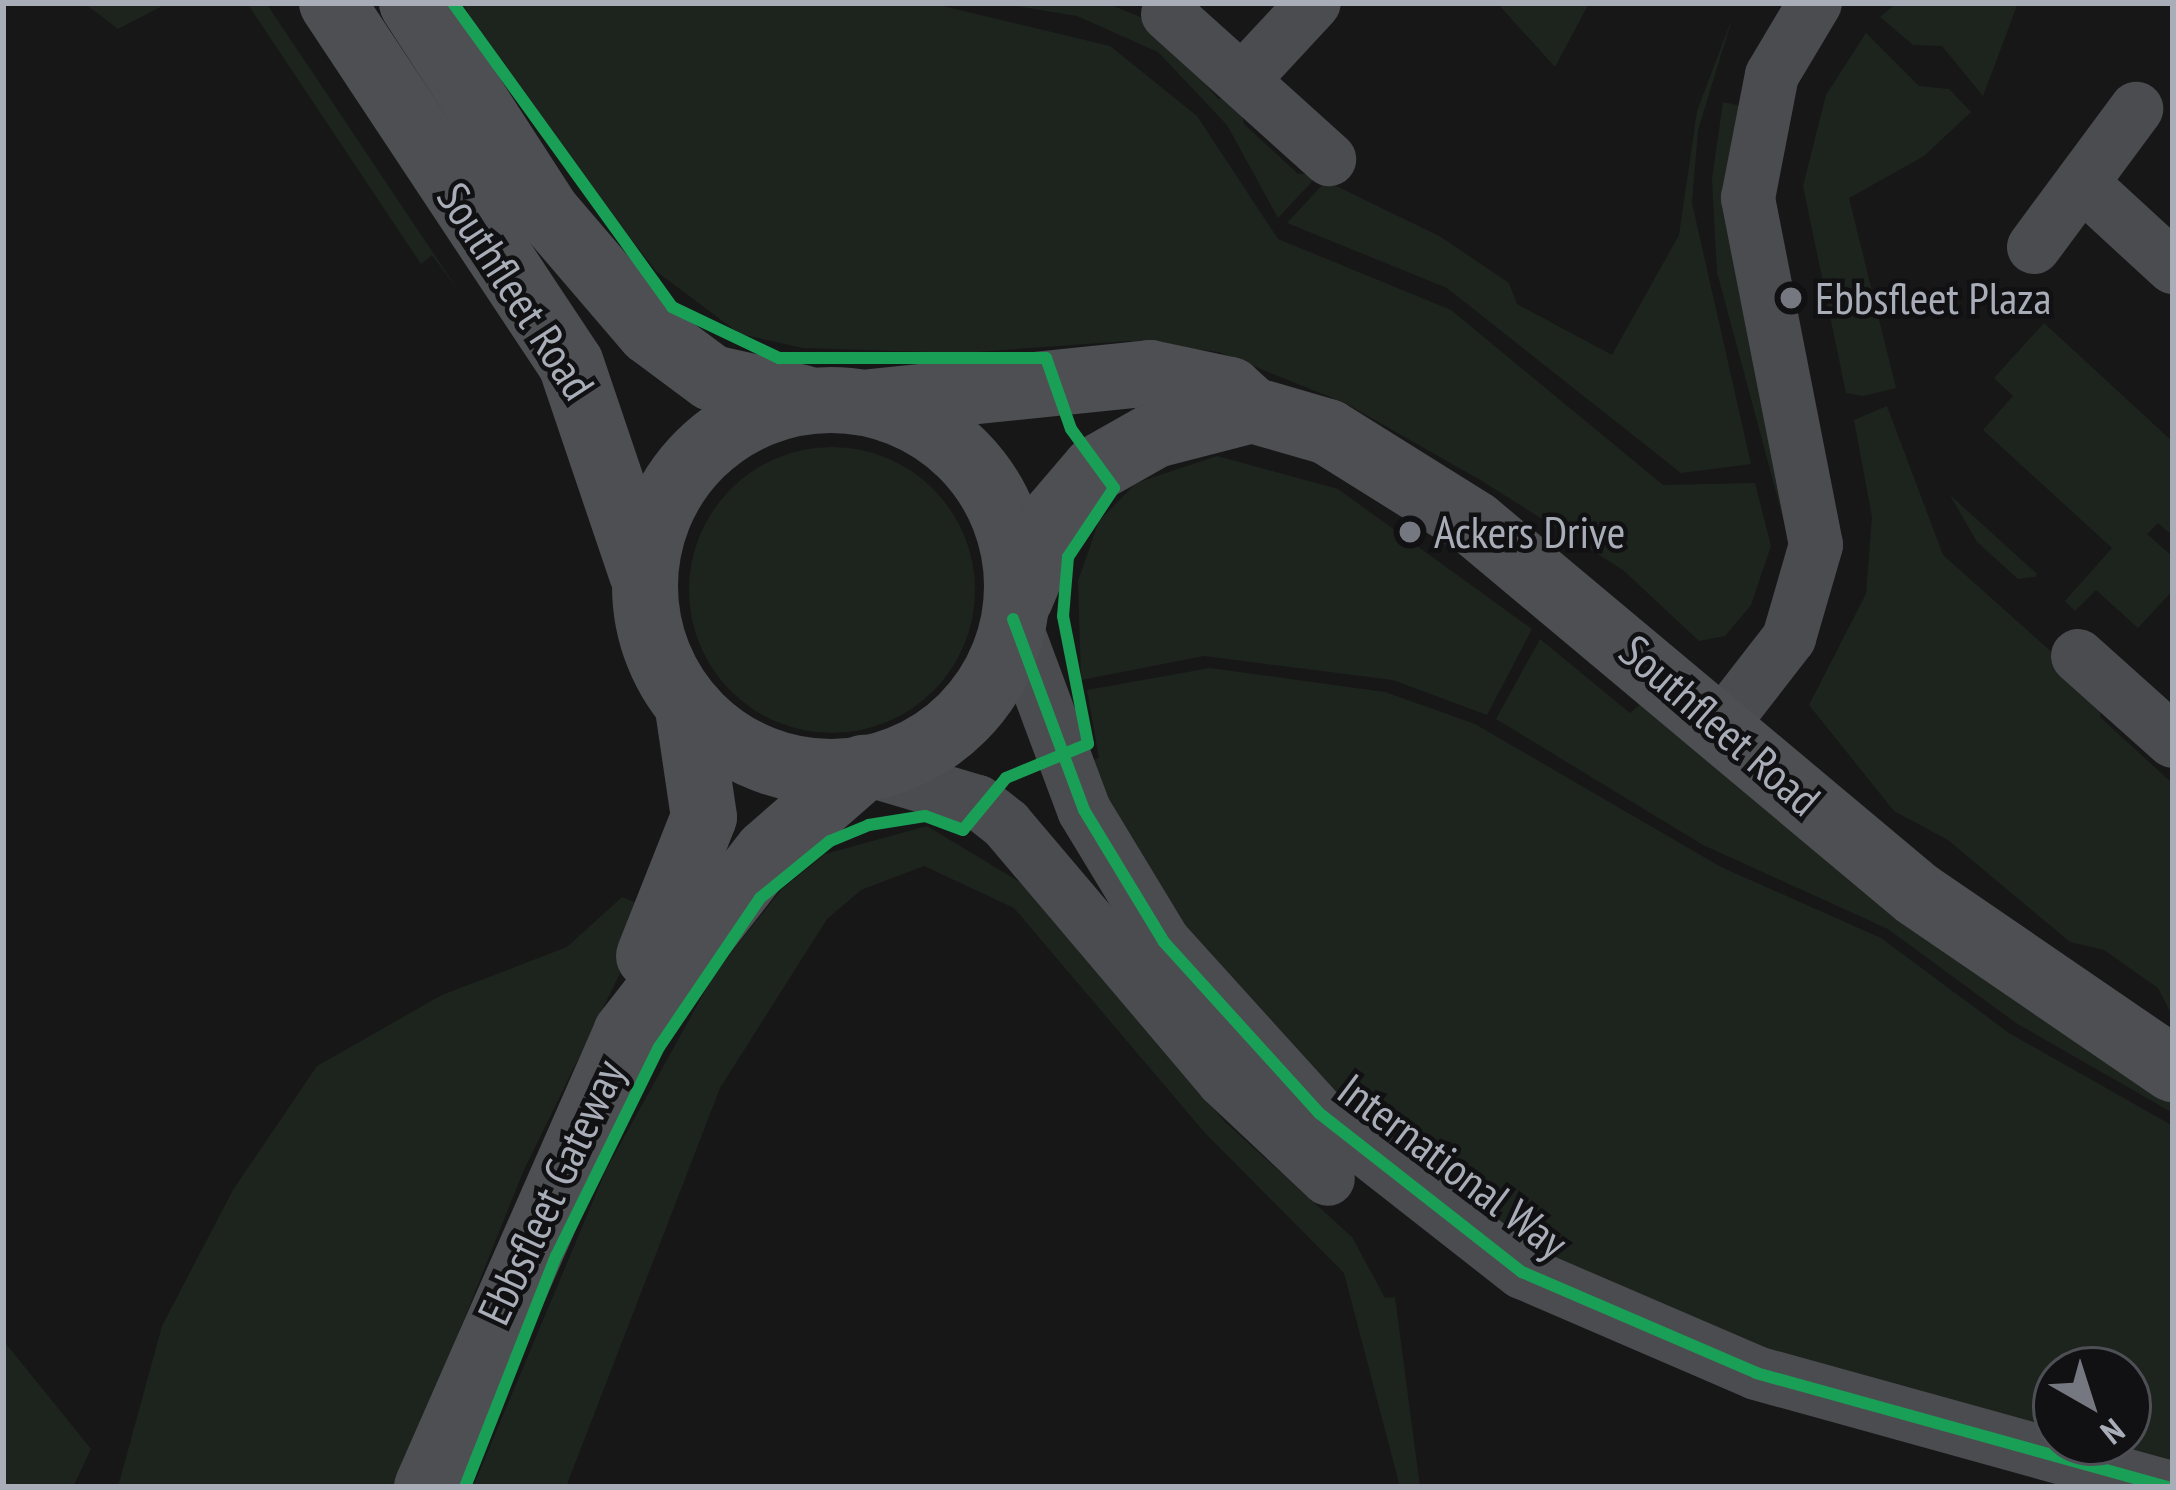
<!DOCTYPE html>
<style>
body{margin:0}
#map{position:relative;width:2176px;height:1490px;overflow:hidden;background:#171717;font-family:"PT Sans Narrow",sans-serif}
div>[style]{position:absolute}
[style*='--x']{left:calc(var(--x)*1px);top:calc(var(--y)*1px);width:calc(var(--w)*1px);rotate:calc(var(--a)*1deg)}
.green>*{inset:0;background:#1d241e}
.round{border-radius:50%}
.minor>*{height:54px;margin:-27px;padding:0 27px;transform-origin:27px;border-radius:27px;background:#4b4c50}
.major>*{height:66px;margin:-33px;padding:0 33px;transform-origin:33px;border-radius:33px;background:#4d4f52}
.major>.ring{margin:-33px;padding:0;box-sizing:content-box;background:none;border:66px solid #4d4f52;border-radius:50%}
.cycleway>*{height:12px;margin:-6px;padding:0 6px;transform-origin:6px;border-radius:6px;background:#1a9f57}
.dots>*{width:33px;height:33px;translate:-50% -50%;box-sizing:border-box;border:6px solid #111113;border-radius:50%}
span{translate:-50% -50%;white-space:nowrap;text-align:center;line-height:1.15;-webkit-text-stroke:9px #111113;paint-order:stroke}
.street-label{font-size:45px;color:#a8adb8}
.poi-label{font-size:45px;color:#a8adb8}
.left{translate:0 -50%;text-align:left}
.frame{position:absolute;inset:0;border:6px solid #a8adb8;pointer-events:none}
.north{position:absolute;left:2032px;top:1346px;width:120px;height:120px;box-sizing:border-box;background:#111113;border:3px solid #4d4f55;border-radius:50%;rotate:141deg;font-size:33px;font-weight:700;line-height:48px;text-align:center;color:#a8adb8}
.north::after{content:'';display:block;margin:auto;width:42px;height:54px;background:#757880;clip-path:polygon(50% 0,100% 100%,50% 72%,0 100%)}
</style>
<div id="map">
<div class="green">
<i style="clip-path:polygon(84px 3px,168px 3px,118px 29px)"></i>
<i style="clip-path:polygon(247px 3px,266px 3px,460px 293px,432px 255px,421px 264px)"></i>
<i style="clip-path:polygon(462px 3px,930px 3px,1110px 46px,1197px 116px,1278px 239px,1451px 310px,1663px 485px,1755px 483px,1771px 546px,1751px 605px,1725px 636px,1699px 641px,1623px 570px,1482px 481px,1345px 403px,1219px 352px,1128px 341px,962px 353px,803px 348px,740px 334px,657px 272px,523px 104px)"></i>
<i style="clip-path:polygon(998px 3px,1106px 3px,1155px 23px,1218px 99px,1238px 97px,1244px 124px,1298px 174px,1319px 174px,1278px 218px,1227px 125px,1158px 52px,1077px 16px)"></i>
<i style="clip-path:polygon(1497px 3px,1589px 3px,1555px 67px)"></i>
<i style="clip-path:polygon(1897px 3px,2018px 3px,1983px 96px,1942px 46px,1913px 45px,1880px 17px)"></i>
<i style="clip-path:polygon(1733px 16px,1698px 130px,1692px 203px,1751px 464px,1681px 473px,1447px 288px,1287px 223px,1326px 181px,1441px 237px,1509px 283px,1517px 304px,1612px 355px,1679px 235px,1697px 111px)"></i>
<i style="clip-path:polygon(1866px 33px,1919px 86px,1949px 89px,1971px 112px,1924px 156px,1849px 198px,1896px 388px,1863px 396px,1846px 393px,1803px 186px,1826px 95px)"></i>
<i style="clip-path:polygon(1723px 102px,1741px 106px,1787px 533px,1717px 272px,1712px 179px)"></i>
<i style="clip-path:polygon(2044px 323px,2173px 442px,2173px 536px,2158px 523px,2147px 534px,2173px 557px,2173px 590px,2138px 628px,2096px 590px,2075px 611px,2065px 601px,2112px 548px,1983px 430px,2013px 396px,1994px 378px)"></i>
<i style="clip-path:polygon(1887px 406px,1943px 555px,2102px 697px,2100px 717px,2173px 784px,2173px 1017px,2158px 988px,2104px 950px,2070px 942px,1948px 840px,1894px 811px,1809px 705px,1866px 594px,1872px 517px,1854px 420px)"></i>
<i class="round" style="left:689px;top:447px;width:286px;height:286px"></i>
<i style="clip-path:polygon(1217px 456px,1338px 489px,1532px 629px,1487px 715px,1393px 680px,1204px 656px,1081px 680px,1078px 581px,1099px 521px,1136px 483px)"></i>
<i style="clip-path:polygon(1950px 495px,2037px 574px,2035px 577px,2018px 579px,1977px 542px)"></i>
<i style="clip-path:polygon(1540px 639px,1630px 713px,1644px 701px,2173px 1094px,2173px 1113px,2016px 1023px,1888px 929px,1703px 845px,1496px 719px)"></i>
<i style="clip-path:polygon(1210px 668px,1385px 692px,1475px 724px,1721px 867px,1881px 938px,2009px 1033px,2173px 1126px,2173px 1465px,2098px 1442px,2128px 1442px,2128px 1370px,2056px 1370px,2056px 1431px,1761px 1350px,1497px 1232px,1233px 1008px,1080px 765px,1099px 758px,1087px 690px)"></i>
<i style="clip-path:polygon(927px 826px,1023px 884px,1225px 1122px,1352px 1237px,1385px 1298px,1395px 1297px,1420px 1487px,1400px 1487px,1344px 1273px,1205px 1133px,1014px 908px,924px 866px,861px 890px,827px 919px,720px 1088px,566px 1487px,473px 1487px,606px 1170px,715px 973px,781px 890px,825px 854px)"></i>
<i style="clip-path:polygon(622px 897px,647px 907px,628px 957px,523px 1172px,397px 1487px,118px 1487px,162px 1326px,233px 1190px,317px 1066px,442px 995px,567px 947px)"></i>
<i style="clip-path:polygon(3px 1340px,91px 1449px,73px 1487px,3px 1487px)"></i>
</div>
<div class="minor">
<i style="--x:1168;--y:14;--w:217;--a:42"></i>
<i style="--x:1247;--y:75;--w:98;--a:-47.1"></i>
<i style="--x:2087;--y:188;--w:117;--a:42.6"></i>
<i style="--x:2034;--y:247;--w:172;--a:-53.5"></i>
<i style="--x:1013;--y:619;--w:204;--a:69.6"></i>
<i style="--x:1084;--y:810;--w:154;--a:58.8"></i>
<i style="--x:1164;--y:942;--w:231;--a:47.8"></i>
<i style="--x:1319;--y:1113;--w:258;--a:38.1"></i>
<i style="--x:1522;--y:1272;--w:255;--a:23.3"></i>
<i style="--x:1756;--y:1373;--w:427;--a:15.5"></i>
<i style="--x:2078;--y:656;--w:127;--a:41.8"></i>
<i style="--x:1720;--y:727;--w:113;--a:-52.2"></i>
<i style="--x:1789;--y:638;--w:97;--a:-73.8"></i>
<i style="--x:1816;--y:545;--w:354;--a:-101.1"></i>
<i style="--x:1748;--y:198;--w:125;--a:-79"></i>
<i style="--x:1772;--y:75;--w:84;--a:-59.2"></i>
<i style="--x:863;--y:768;--w:120;--a:16.5"></i>
<i style="--x:978;--y:802;--w:36;--a:38"></i>
<i style="--x:1006;--y:824;--w:336;--a:49.7"></i>
<i style="--x:1223;--y:1080;--w:144;--a:43.3"></i>
</div>
<div class="major">
<i style="--x:332;--y:3;--w:433;--a:56.5"></i>
<i style="--x:571;--y:364;--w:222;--a:71.3"></i>
<i style="--x:412;--y:3;--w:249;--a:57.1"></i>
<i style="--x:547;--y:212;--w:158;--a:49.4"></i>
<i style="--x:650;--y:332;--w:77;--a:36.6"></i>
<i style="--x:712;--y:378;--w:93;--a:12.4"></i>
<i class="ring" style="left:645px;top:400px;width:306px;height:306px"></i>
<i style="--x:871;--y:402;--w:281;--a:-5.9"></i>
<i style="--x:1150;--y:373;--w:82;--a:12"></i>
<i style="--x:1230;--y:390;--w:30;--a:42"></i>
<i style="--x:1252;--y:410;--w:79;--a:16.1"></i>
<i style="--x:1328;--y:432;--w:173;--a:32"></i>
<i style="--x:1475;--y:524;--w:576;--a:39.93"></i>
<i style="--x:1917;--y:894;--w:310;--a:34.4"></i>
<i style="--x:1020;--y:599;--w:90;--a:-67.1"></i>
<i style="--x:1055;--y:516;--w:62;--a:-49.6"></i>
<i style="--x:1095;--y:469;--w:69;--a:-29.5"></i>
<i style="--x:1155;--y:435;--w:100;--a:-14.5"></i>
<i style="--x:649;--y:956;--w:149;--a:-68.4"></i>
<i style="--x:704;--y:817;--w:110;--a:-98.4"></i>
<i style="--x:427;--y:1487;--w:496;--a:-66.3"></i>
<i style="--x:626;--y:1033;--w:229;--a:-52.1"></i>
<i style="--x:767;--y:852;--w:128;--a:-41.2"></i>
</div>
<div class="cycleway">
<i style="--x:453;--y:3;--w:375;--a:54.2"></i>
<i style="--x:672;--y:307;--w:119;--a:25.5"></i>
<i style="--x:779;--y:358;--w:267;--a:0"></i>
<i style="--x:1046;--y:358;--w:75;--a:70.6"></i>
<i style="--x:1071;--y:429;--w:73;--a:53.9"></i>
<i style="--x:1114;--y:488;--w:83;--a:123.7"></i>
<i style="--x:1068;--y:557;--w:59;--a:94.8"></i>
<i style="--x:1063;--y:616;--w:130;--a:78.9"></i>
<i style="--x:1088;--y:744;--w:89;--a:157.5"></i>
<i style="--x:1006;--y:778;--w:67;--a:129.6"></i>
<i style="--x:963;--y:830;--w:40;--a:-159.8"></i>
<i style="--x:925;--y:816;--w:57;--a:170.9"></i>
<i style="--x:869;--y:825;--w:42;--a:157.7"></i>
<i style="--x:830;--y:841;--w:90;--a:140.8"></i>
<i style="--x:760;--y:898;--w:180;--a:124.1"></i>
<i style="--x:659;--y:1047;--w:233;--a:116.2"></i>
<i style="--x:556;--y:1256;--w:248;--a:111.5"></i>
<i style="--x:1013;--y:619;--w:204;--a:69.6"></i>
<i style="--x:1084;--y:810;--w:154;--a:58.8"></i>
<i style="--x:1164;--y:942;--w:231;--a:47.8"></i>
<i style="--x:1319;--y:1113;--w:258;--a:38.1"></i>
<i style="--x:1522;--y:1272;--w:255;--a:23.3"></i>
<i style="--x:1756;--y:1373;--w:427;--a:15.5"></i>
</div>
<div class="dots">
<i style="left:1791px;top:298px;background:#757880"></i>
<i style="left:1410px;top:532px;background:#757880"></i>
</div>
<div class="street-label">
<span style="left:516px;top:291px;rotate:57deg">Southfleet Road</span>
<span style="left:1720px;top:725px;rotate:41deg">Southfleet Road</span>
<span style="left:1453px;top:1166px;rotate:37deg">International Way</span>
<span style="left:551px;top:1192px;rotate:-65deg">Ebbsfleet Gateway</span>
</div>
<div class="poi-label">
<span class="left" style="left:1815px;top:298px">Ebbsfleet Plaza</span>
<span class="left" style="left:1434px;top:532px">Ackers Drive</span>
</div>
<div class="frame"></div>
<div class="north">N</div>
</div>
